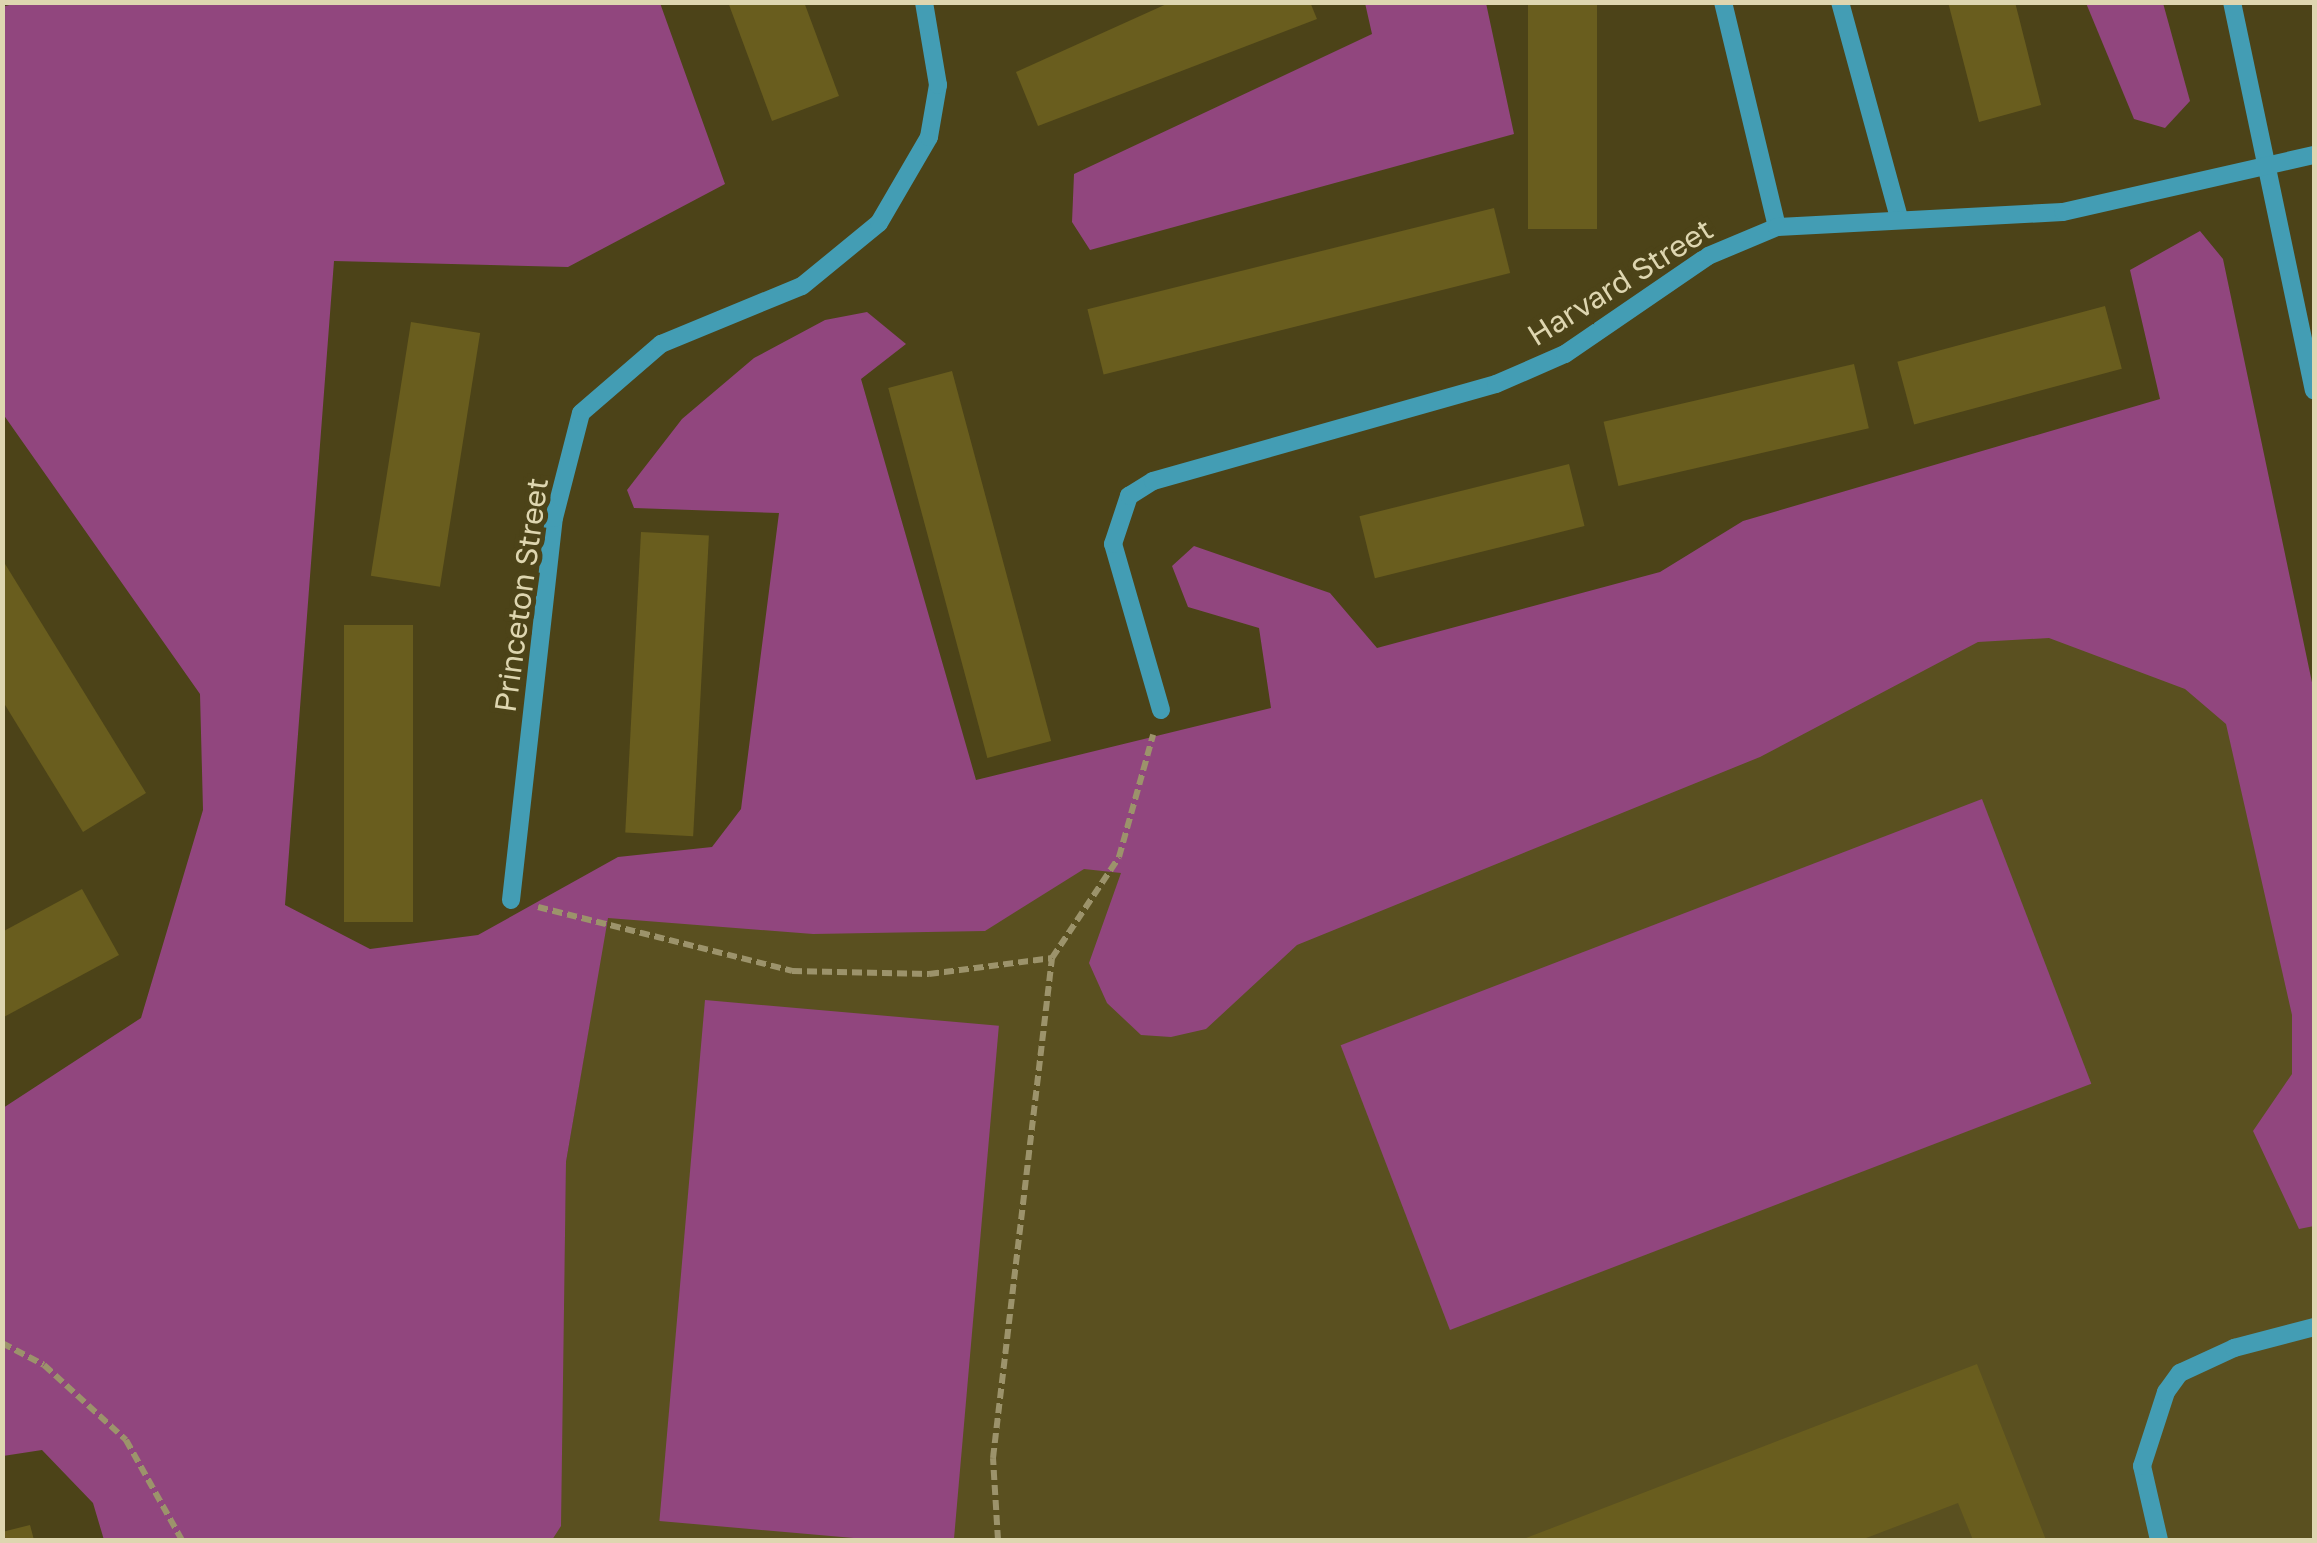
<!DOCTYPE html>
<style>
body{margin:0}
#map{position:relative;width:2317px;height:1543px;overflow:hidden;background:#4c4318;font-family:"Golos Text",sans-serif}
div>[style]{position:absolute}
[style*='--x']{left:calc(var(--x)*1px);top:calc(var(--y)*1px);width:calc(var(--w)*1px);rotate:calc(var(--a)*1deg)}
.built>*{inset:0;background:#5a5020}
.green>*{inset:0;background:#91467e;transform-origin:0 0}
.building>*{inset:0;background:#695d1e;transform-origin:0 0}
.path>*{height:6px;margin-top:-3px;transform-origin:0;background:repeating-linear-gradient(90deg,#9c936b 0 10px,transparent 0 15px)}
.minor>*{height:18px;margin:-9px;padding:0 9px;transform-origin:9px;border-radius:9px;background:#439db4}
span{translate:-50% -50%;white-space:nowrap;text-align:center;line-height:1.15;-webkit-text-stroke:10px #4c4318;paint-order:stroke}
.street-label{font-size:30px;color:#ded6b0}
.frame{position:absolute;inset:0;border:5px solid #ded6b0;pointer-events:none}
</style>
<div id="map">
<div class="built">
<i style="clip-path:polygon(2253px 532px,2314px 814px,2314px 1540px,489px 1540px,560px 1494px,566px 1162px,607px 918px)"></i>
</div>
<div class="green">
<i style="clip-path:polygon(17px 3px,660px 3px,725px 184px,568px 267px,334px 261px,285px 905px,370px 949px,478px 935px,618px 857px,712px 847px,741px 809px,779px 513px,634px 508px,627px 490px,682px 419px,754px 358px,825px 320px,867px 312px,906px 344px,861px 379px,976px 780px,1271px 708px,1259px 628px,1188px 607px,1172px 566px,1194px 546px,1330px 593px,1377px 648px,1660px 572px,1743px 521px,2160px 399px,2130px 270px,2200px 231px,2223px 259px,2314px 692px,2314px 1226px,2299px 1229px,2253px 1131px,2292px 1074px,2292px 1015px,2226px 724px,2185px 689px,2049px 638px,1978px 642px,1760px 757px,1297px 945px,1206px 1029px,1171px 1037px,1141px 1035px,1107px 1003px,1089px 963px,1121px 873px,1084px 869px,985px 931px,813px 934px,608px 918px,566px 1162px,561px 1526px,552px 1540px,104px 1540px,93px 1503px,42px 1450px,3px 1456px,3px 1108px,141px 1018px,203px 810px,200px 694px,3px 414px,2px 7px)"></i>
<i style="clip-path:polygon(1365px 3px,1486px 3px,1514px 134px,1090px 250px,1072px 222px,1074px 174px,1372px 34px)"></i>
<i style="clip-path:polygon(2086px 3px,2163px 3px,2190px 101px,2165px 128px,2134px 119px)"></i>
<i style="left:1982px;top:799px;width:305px;height:687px;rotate:69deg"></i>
<i style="left:705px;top:1000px;width:295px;height:523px;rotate:5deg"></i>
</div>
<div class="building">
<i style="clip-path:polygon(728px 2px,804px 2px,839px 96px,772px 121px)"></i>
<i style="clip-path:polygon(1171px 2px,1310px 2px,1317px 19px,1038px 126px,1016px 72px)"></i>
<i style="left:1528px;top:2px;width:69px;height:227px"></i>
<i style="clip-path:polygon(1948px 2px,2015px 2px,2041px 105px,1979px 122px)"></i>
<i style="left:1494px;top:208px;width:67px;height:419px;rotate:76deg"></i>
<i style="left:2105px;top:306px;width:65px;height:215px;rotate:75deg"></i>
<i style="left:411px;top:322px;width:70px;height:257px;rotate:9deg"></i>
<i style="left:1854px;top:364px;width:66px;height:257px;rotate:77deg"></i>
<i style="left:952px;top:371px;width:383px;height:66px;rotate:75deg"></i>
<i style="left:1569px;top:464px;width:64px;height:216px;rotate:76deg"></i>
<i style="left:641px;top:532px;width:68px;height:301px;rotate:3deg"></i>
<i style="clip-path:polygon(2px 559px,146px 793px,83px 832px,2px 700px)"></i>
<i style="left:344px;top:625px;width:69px;height:297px"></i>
<i style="clip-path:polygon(82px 889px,119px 955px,2px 1018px,2px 932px)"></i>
<i style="clip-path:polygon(1977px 1364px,2046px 1540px,1973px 1540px,1958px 1503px,1861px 1540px,1521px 1540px)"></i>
<i style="clip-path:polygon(30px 1525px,34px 1540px,2px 1540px,2px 1532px)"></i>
</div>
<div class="path">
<i style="--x:538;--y:907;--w:262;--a:14.1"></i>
<i style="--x:792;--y:971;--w:137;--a:1.3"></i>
<i style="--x:929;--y:974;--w:124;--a:-7.4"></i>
<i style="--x:2;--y:1343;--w:47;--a:27.6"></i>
<i style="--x:44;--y:1365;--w:111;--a:42.4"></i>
<i style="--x:126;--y:1440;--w:115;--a:60.8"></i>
<i style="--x:998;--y:1540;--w:82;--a:-93.5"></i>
<i style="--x:993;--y:1458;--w:503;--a:-83.27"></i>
<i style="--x:1052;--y:958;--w:121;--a:-56.4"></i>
<i style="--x:1119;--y:857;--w:127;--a:-74.4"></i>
</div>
<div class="minor">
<i style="--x:1723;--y:2;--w:231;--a:76.5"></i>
<i style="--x:1840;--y:2;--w:224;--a:74.7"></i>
<i style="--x:2232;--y:2;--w:397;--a:78.1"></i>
<i style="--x:1161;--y:710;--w:173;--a:-106.1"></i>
<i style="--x:1113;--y:544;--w:51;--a:-71.6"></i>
<i style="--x:1129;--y:496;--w:28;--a:-32"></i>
<i style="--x:1153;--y:481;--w:356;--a:-15.8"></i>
<i style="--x:1496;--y:384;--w:75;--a:-23.5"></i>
<i style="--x:1565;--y:354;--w:173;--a:-34.4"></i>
<i style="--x:1708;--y:256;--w:75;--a:-22.8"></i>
<i style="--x:1777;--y:227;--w:286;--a:-3"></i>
<i style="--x:2063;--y:212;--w:257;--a:-12.8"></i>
<i style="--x:511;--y:900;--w:384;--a:-83.6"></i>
<i style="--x:554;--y:518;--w:108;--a:-75.6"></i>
<i style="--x:581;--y:413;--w:106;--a:-40.8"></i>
<i style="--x:661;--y:344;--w:152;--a:-22.4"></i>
<i style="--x:802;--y:286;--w:99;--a:-39.3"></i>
<i style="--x:879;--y:223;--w:99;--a:-59.8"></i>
<i style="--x:929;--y:137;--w:53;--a:-80.2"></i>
<i style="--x:938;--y:85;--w:84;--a:-99.6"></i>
<i style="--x:2159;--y:1540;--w:76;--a:-102.9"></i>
<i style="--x:2142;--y:1466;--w:78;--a:-72"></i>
<i style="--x:2166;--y:1392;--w:24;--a:-54"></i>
<i style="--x:2180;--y:1373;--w:60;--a:-24.8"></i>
<i style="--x:2234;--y:1348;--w:83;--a:-14.7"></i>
</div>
<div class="street-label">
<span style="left:1620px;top:282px;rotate:-32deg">Harvard Street</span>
<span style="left:521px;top:595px;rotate:-82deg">Princeton Street</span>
</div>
<div class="frame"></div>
</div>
